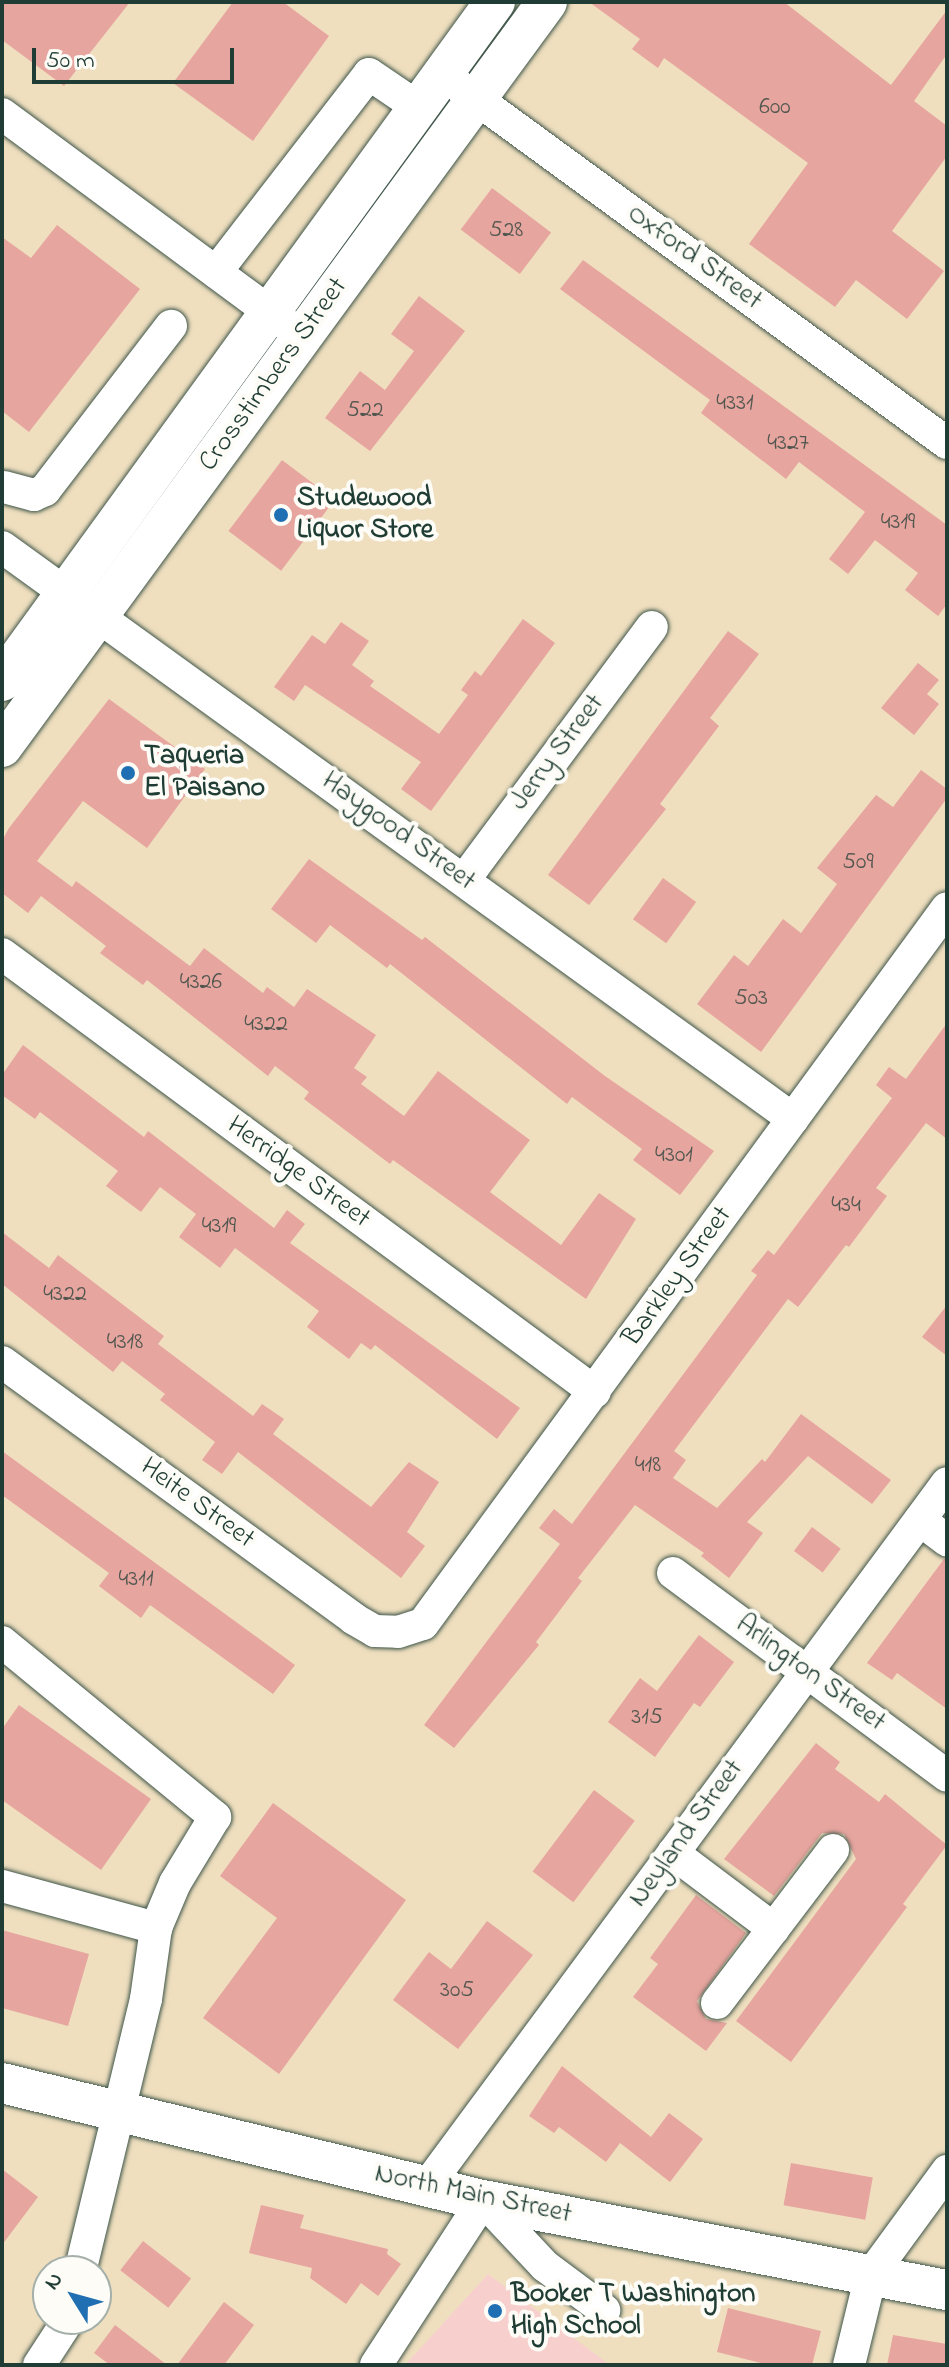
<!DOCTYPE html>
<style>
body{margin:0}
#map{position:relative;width:949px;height:2367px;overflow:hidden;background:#efdfbf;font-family:"Indie Flower",sans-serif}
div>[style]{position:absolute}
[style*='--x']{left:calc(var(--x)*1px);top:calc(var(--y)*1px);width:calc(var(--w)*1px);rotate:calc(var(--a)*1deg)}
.built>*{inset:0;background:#f7d0ce}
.building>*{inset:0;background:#e7a59f;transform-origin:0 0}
.roads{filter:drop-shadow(0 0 2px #3e5549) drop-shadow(0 0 2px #3e5549)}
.minor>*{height:32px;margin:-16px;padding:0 16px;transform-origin:16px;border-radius:16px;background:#fff}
.major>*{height:40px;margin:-20px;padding:0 20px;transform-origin:20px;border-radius:20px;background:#fff}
.dots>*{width:22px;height:22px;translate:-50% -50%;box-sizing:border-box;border:4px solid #fdfcf7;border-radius:50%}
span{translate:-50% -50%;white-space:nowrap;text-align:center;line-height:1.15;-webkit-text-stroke:8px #fdfcf7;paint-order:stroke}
.number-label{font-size:24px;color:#51574f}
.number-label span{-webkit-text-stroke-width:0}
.street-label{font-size:28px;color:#1f3d34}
.poi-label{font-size:28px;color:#1f3d34;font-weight:700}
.left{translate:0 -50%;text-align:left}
.frame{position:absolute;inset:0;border:4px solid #1f3d34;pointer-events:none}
.north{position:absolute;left:32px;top:2255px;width:80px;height:80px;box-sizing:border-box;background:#fdfcf7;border:2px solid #a4b0a9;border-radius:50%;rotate:307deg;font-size:22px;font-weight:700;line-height:32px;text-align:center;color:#1f3d34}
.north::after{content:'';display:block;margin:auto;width:28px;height:36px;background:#1f6fb2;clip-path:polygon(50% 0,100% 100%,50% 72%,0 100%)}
.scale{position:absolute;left:32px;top:48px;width:202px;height:36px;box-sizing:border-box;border:4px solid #1f3d34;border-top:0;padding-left:10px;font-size:24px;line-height:28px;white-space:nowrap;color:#1f3d34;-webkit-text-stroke:6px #fdfcf7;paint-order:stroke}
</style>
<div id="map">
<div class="built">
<i style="clip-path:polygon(488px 2274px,610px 2365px,405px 2365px)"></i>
</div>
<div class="building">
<i style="clip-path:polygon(2px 2px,130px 2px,64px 86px,2px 40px)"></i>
<i style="clip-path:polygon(233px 2px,283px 2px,329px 36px,253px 141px,173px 83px)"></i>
<i style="clip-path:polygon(589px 2px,784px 2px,891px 85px,947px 10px,947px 54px,914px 101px,947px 126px,947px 156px,892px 231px,944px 271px,907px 319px,856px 280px,835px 307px,749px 244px,808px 163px,664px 58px,658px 68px,632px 49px,640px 39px)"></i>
<i style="left:492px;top:188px;width:74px;height:52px;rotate:37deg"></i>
<i style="clip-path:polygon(57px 225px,140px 289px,29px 432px,2px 411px,2px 237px,31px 258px)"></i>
<i style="clip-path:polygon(583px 260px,947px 525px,947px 604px,938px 616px,905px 590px,918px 573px,875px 540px,848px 574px,829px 559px,865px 512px,799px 462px,786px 479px,701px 413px,710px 400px,560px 289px)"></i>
<i style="clip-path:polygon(419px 296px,465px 331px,370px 451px,325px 418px,360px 371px,385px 390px,414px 351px,391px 334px)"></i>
<i style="left:282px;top:460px;width:66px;height:89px;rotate:37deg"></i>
<i style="clip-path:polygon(523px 619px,555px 643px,431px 811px,401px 789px,421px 762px,305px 685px,294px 701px,274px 687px,312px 635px,325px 644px,341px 622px,369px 641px,352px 665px,374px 681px,370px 686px,439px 734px,468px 695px,461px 690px,475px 671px,481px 676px)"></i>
<i style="clip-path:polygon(728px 631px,759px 654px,710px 718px,719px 726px,660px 804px,666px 809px,589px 905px,548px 875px)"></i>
<i style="clip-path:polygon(918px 663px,939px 680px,927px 694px,939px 704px,914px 735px,881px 708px)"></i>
<i style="clip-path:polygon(109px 699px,205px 769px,147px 848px,83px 801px,37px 861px,72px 887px,76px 881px,190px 966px,204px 948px,263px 993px,267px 987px,294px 1007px,307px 989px,376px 1035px,354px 1068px,367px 1077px,361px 1084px,404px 1116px,438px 1071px,480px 1103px,530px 1140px,490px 1192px,561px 1245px,599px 1193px,636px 1219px,586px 1299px,393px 1160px,390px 1164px,304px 1099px,309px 1092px,275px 1066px,268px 1076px,147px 980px,143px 985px,100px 953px,106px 946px,41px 896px,28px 913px,2px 893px,2px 841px,9px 828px)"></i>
<i style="clip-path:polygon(921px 770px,947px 789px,947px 798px,761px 1052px,697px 1004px,734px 955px,748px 966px,783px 919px,801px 933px,837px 884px,817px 868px,876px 795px,893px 807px)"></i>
<i style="clip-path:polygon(309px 859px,422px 940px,425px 937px,605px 1076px,714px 1151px,680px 1195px,633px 1160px,642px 1149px,572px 1097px,567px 1104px,390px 964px,387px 968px,330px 925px,316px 943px,271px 909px)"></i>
<i style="left:663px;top:878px;width:41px;height:51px;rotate:36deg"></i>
<i style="clip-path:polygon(947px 1023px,947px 1139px,926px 1123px,876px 1188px,887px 1196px,849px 1247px,846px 1245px,798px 1307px,788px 1299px,674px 1451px,686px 1460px,673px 1478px,717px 1508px,762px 1459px,765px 1462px,801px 1414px,891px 1480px,872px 1504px,808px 1456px,747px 1522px,763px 1533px,729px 1578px,701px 1556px,704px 1553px,635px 1505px,578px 1578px,582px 1581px,536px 1642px,539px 1645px,454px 1748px,424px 1725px,560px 1544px,539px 1528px,554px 1509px,572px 1524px,757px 1275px,751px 1271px,768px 1250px,774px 1255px,892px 1098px,876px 1085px,889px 1067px,906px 1079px)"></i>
<i style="clip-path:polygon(23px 1045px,144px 1137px,148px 1131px,274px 1228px,287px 1210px,305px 1224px,290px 1243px,520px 1408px,497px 1439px,375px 1345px,371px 1350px,361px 1343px,349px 1359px,307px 1327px,319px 1311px,235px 1248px,220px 1268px,179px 1237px,196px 1214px,160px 1187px,141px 1212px,106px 1186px,118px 1171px,40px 1112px,35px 1119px,2px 1095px,2px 1075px)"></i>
<i style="clip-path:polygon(2px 1232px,49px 1268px,58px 1255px,164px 1336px,158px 1344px,253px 1416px,262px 1404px,284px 1419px,273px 1434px,371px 1507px,409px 1462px,439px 1482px,407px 1532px,425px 1546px,401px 1578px,238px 1452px,222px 1474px,202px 1460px,215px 1442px,160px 1400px,165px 1394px,122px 1361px,113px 1372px,2px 1284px)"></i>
<i style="clip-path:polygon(947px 1305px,947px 1356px,922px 1337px)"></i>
<i style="clip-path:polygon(2px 1451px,295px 1665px,273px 1694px,150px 1605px,141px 1618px,99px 1586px,109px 1573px,2px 1495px)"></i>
<i style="left:812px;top:1527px;width:36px;height:30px;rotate:37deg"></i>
<i style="clip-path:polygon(944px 1559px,947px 1559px,947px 1709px,897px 1673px,892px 1680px,867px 1663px)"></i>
<i style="clip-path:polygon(699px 1635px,734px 1662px,700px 1707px,694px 1703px,655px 1757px,608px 1722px,640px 1678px,657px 1691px)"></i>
<i style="clip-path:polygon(19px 1705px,151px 1799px,101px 1870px,2px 1800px,2px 1729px)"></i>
<i style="clip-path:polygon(816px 1743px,840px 1762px,835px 1769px,879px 1802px,885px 1794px,947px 1845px,903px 1904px,907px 1907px,791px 2062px,736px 2021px,856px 1859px,844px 1834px,822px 1833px,774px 1896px,724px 1859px)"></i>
<i style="left:594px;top:1790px;width:51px;height:102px;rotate:37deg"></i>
<i style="clip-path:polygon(273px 1803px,406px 1900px,279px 2074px,203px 2018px,277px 1918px,220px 1876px)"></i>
<i style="clip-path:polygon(696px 1895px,746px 1933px,697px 2001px,706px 2019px,727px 2023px,706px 2051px,633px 1997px,658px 1964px,650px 1958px)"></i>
<i style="clip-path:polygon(487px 1921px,533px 1955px,458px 2049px,393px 2000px,429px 1952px,451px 1969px)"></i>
<i style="clip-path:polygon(2px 1930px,89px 1954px,68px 2026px,2px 2008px)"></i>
<i style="clip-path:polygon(562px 2066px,651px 2137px,669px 2113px,703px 2139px,670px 2182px,620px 2143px,606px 2162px,559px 2127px,554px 2133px,529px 2116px)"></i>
<i style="left:791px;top:2163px;width:83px;height:43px;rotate:10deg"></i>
<i style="clip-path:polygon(2px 2169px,38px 2197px,2px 2245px)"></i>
<i style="clip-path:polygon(261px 2205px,304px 2215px,300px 2228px,388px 2249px,387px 2254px,401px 2264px,378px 2296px,361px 2283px,346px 2304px,310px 2278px,312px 2268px,249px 2253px)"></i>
<i style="left:143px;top:2241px;width:61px;height:37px;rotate:38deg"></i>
<i style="clip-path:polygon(224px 2302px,254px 2325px,224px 2365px,177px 2365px)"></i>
<i style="clip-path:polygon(728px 2308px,821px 2331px,812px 2365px,769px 2365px,717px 2352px)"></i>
<i style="clip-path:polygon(115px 2325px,167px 2365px,110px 2365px,94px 2353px)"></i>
<i style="clip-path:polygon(893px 2335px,947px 2344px,947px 2365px,887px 2365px)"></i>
</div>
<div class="roads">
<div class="minor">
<i style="--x:441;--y:73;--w:627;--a:36.18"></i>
<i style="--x:2;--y:114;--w:358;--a:36.5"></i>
<i style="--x:216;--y:272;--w:250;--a:-52.3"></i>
<i style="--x:369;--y:74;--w:57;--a:34.2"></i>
<i style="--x:4;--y:487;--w:31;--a:15"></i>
<i style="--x:34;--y:495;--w:12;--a:-24"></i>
<i style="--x:45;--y:490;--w:207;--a:-52.5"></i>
<i style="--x:2;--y:547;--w:976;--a:35.87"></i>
<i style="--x:464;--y:880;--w:315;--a:-53.4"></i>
<i style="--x:2;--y:954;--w:737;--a:36.45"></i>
<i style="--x:2;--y:1362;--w:436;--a:36.1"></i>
<i style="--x:354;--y:1619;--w:24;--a:30"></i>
<i style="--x:375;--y:1631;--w:23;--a:2"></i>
<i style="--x:398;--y:1632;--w:26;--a:-18"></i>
<i style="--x:423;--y:1624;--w:887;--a:-53.8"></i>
<i style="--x:920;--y:1520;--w:34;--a:37"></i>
<i style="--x:673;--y:1573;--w:341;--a:36.5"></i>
<i style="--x:2;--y:1642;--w:276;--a:39.4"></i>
<i style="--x:215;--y:1817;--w:77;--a:121.2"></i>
<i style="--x:175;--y:1883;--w:49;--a:112.9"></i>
<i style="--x:156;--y:1928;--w:72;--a:98"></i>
<i style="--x:146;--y:1999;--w:280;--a:103.6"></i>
<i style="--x:673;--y:1853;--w:126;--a:37"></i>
<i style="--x:2;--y:1886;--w:160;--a:15.3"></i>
<i style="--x:717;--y:2003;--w:192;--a:-52.8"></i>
<i style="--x:427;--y:2186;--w:874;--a:-53.51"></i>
<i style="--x:39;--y:2365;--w:55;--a:-56.9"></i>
<i style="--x:376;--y:2365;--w:197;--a:-57"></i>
<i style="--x:483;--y:2200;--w:91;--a:46.8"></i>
<i style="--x:545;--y:2266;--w:74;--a:36.7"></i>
<i style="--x:849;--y:2365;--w:93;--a:-76.3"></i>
<i style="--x:871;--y:2275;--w:129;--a:-53.8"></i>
</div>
<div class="major">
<i style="--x:2;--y:681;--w:839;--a:-54.02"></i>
<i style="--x:2;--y:747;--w:923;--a:-53.81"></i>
<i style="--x:2;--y:2083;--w:495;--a:13.7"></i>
<i style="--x:483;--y:2200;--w:473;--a:11"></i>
</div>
</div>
<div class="dots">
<i style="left:281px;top:515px;background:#1f6fb2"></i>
<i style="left:128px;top:773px;background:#1f6fb2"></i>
<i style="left:495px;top:2311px;background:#1f6fb2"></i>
</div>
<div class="number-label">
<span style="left:775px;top:108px">600</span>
<span style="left:506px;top:231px">528</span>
<span style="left:735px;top:404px">4331</span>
<span style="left:365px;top:411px">522</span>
<span style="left:788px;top:444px">4327</span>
<span style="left:898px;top:523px">4319</span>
<span style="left:858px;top:863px">509</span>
<span style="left:201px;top:983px">4326</span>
<span style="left:751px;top:999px">503</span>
<span style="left:266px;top:1025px">4322</span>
<span style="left:674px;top:1156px">4301</span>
<span style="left:846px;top:1206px">434</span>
<span style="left:219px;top:1227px">4319</span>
<span style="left:65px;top:1295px">4322</span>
<span style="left:125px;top:1343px">4318</span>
<span style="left:648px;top:1466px">418</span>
<span style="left:136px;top:1580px">4311</span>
<span style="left:647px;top:1718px">315</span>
<span style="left:457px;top:1991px">305</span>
</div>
<div class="street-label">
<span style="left:694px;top:258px;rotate:36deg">Oxford Street</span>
<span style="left:274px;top:375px;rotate:-54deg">Crosstimbers Street</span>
<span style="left:558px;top:753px;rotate:-53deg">Jerry Street</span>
<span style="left:398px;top:832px;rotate:36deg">Haygood Street</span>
<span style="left:298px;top:1173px;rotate:36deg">Herridge Street</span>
<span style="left:678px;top:1277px;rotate:-54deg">Barkley Street</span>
<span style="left:197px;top:1504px;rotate:36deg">Heite Street</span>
<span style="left:810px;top:1674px;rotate:36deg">Arlington Street</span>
<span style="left:687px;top:1834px;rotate:-54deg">Neyland Street</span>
<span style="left:473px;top:2195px;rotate:12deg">North Main Street</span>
</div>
<div class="poi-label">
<span class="left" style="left:297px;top:515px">Studewood<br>Liquor Store</span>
<span class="left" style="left:144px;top:773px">Taqueria<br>El Paisano</span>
<span class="left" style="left:511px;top:2311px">Booker T Washington<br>High School</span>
</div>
<div class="frame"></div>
<div class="north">N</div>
<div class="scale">50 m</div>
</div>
